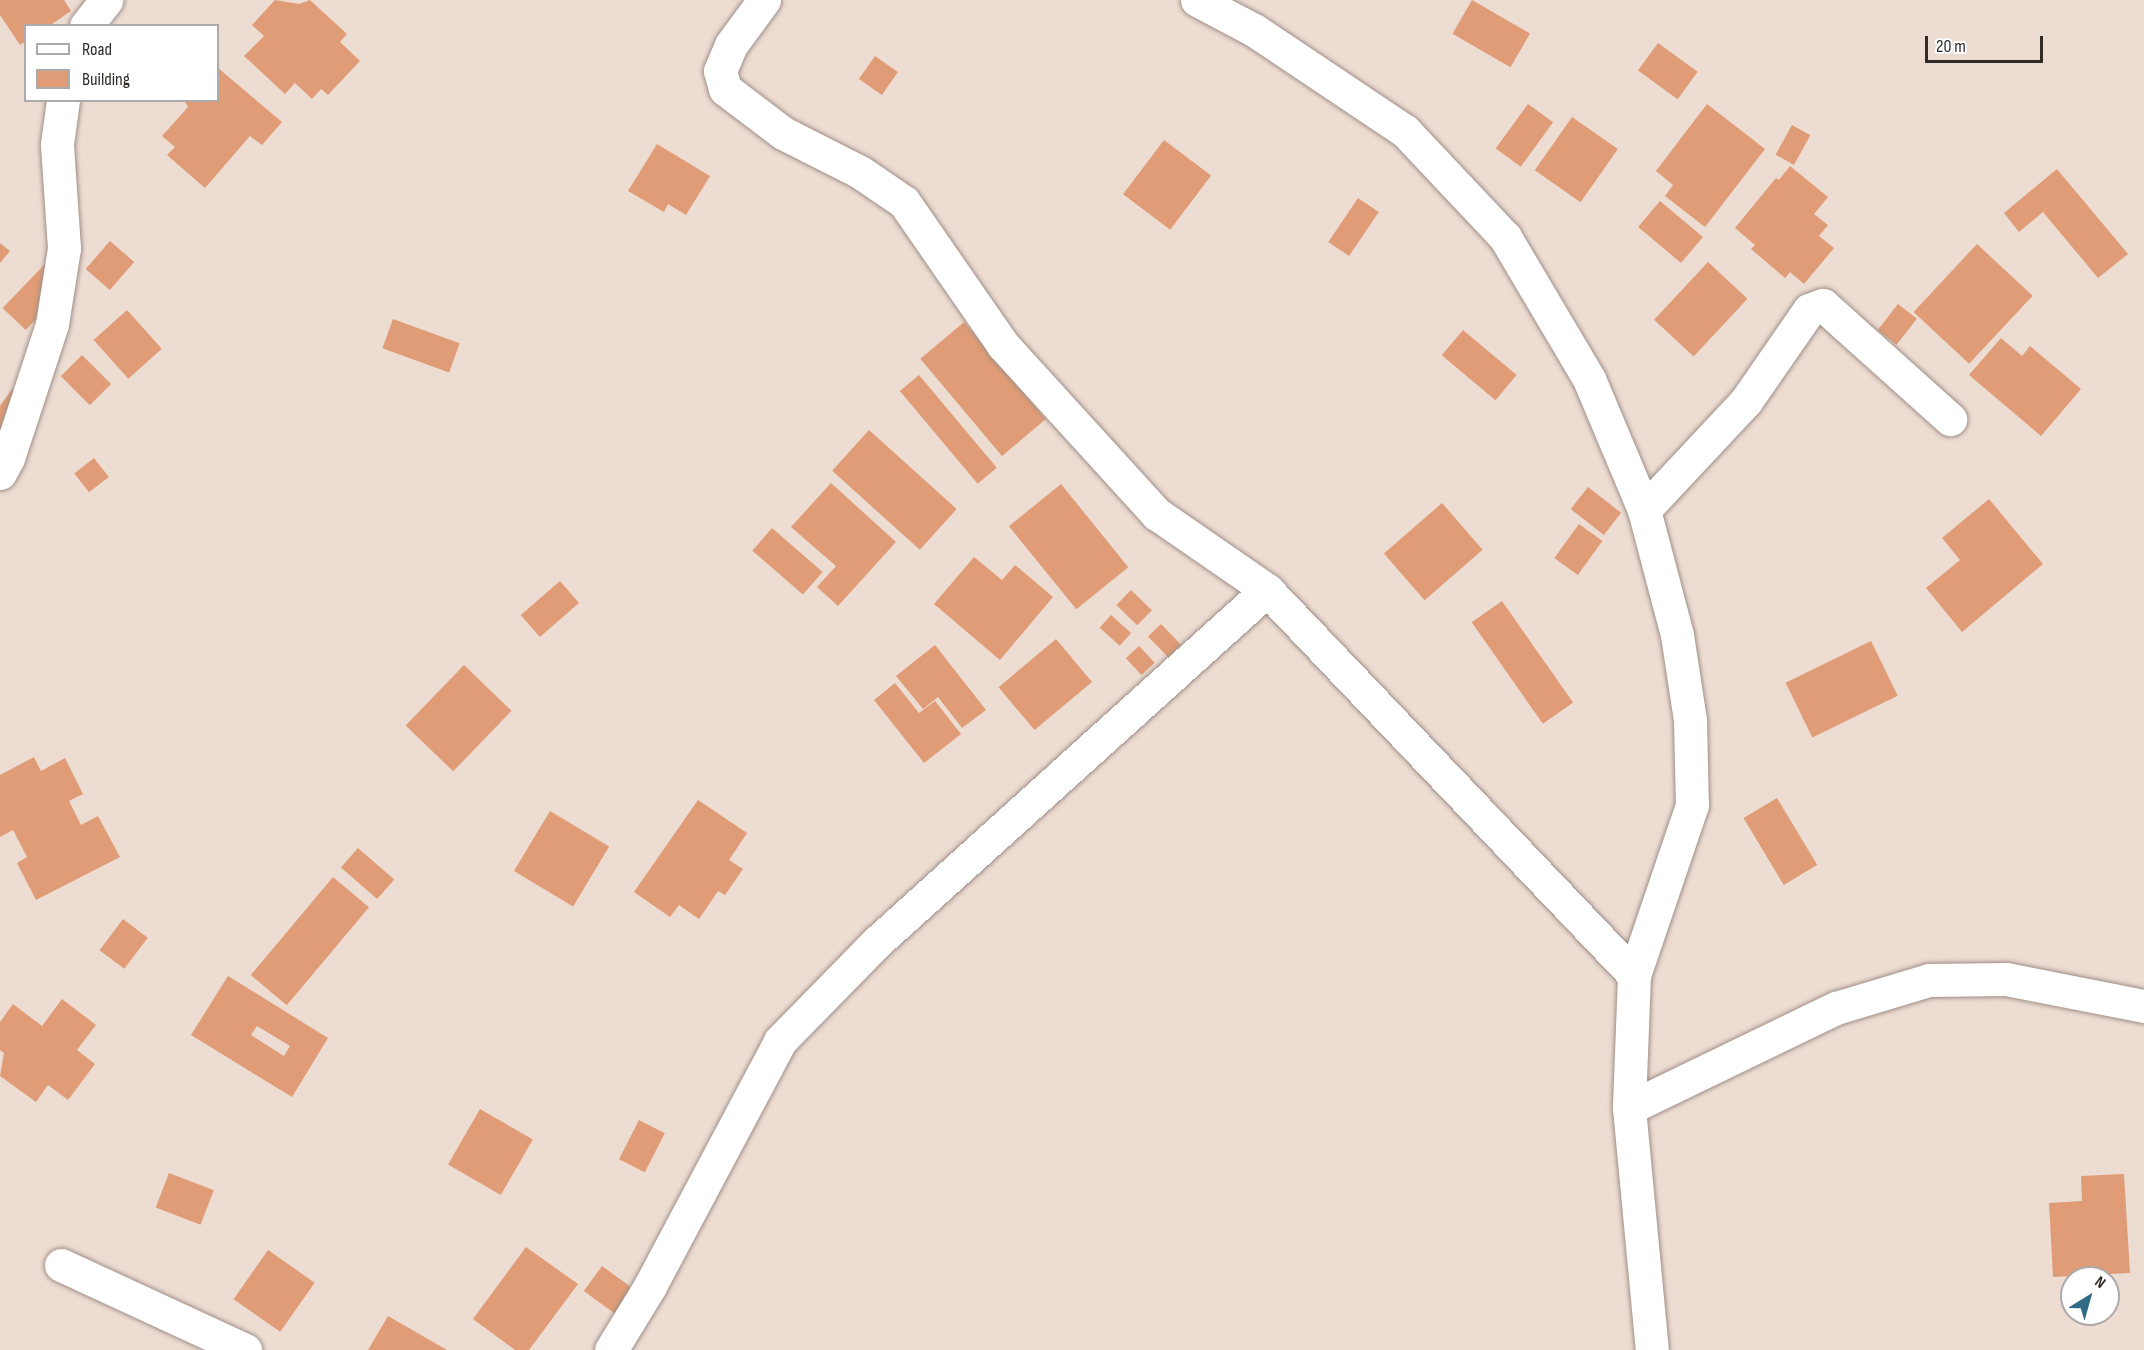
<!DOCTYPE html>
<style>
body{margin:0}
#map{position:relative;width:2144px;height:1350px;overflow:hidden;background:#eddcd2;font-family:"Sofia Sans Condensed",sans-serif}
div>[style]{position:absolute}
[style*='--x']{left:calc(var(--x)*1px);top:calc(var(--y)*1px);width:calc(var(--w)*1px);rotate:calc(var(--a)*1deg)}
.building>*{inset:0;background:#df9c76;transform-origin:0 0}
.roads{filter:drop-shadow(0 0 2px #9f8f87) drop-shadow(0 0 2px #9f8f87)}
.street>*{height:33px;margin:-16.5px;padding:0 16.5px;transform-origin:16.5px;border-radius:16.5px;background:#fff}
.secondary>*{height:33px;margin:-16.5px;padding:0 16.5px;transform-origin:16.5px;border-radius:16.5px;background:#fff}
span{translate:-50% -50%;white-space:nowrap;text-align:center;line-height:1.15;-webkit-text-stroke:6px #fff;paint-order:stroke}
.legend{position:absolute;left:24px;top:24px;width:195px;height:78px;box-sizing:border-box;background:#fff;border:2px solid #adaaa9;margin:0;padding:8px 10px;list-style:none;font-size:18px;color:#312b27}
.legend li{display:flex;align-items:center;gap:12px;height:30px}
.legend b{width:30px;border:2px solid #adaaa9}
.north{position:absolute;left:2060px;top:1266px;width:60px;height:60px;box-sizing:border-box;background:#fff;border:2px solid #adaaa9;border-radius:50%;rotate:37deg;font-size:16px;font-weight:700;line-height:24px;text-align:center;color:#312b27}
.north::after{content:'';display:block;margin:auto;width:21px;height:27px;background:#326b85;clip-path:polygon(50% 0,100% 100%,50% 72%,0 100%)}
.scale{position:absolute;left:1925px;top:36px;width:118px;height:27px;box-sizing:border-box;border:3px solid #312b27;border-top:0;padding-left:8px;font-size:18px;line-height:21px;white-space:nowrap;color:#312b27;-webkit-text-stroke:4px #fff;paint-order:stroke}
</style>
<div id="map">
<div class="building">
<i style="clip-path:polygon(0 0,64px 0,71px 11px,49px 26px,26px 26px,26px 41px,20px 45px,0 15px)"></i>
<i style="clip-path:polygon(275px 0,299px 4px,310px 0,347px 34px,340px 42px,360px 61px,328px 95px,321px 89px,312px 99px,295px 83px,285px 94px,244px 56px,264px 36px,252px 25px)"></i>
<i style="left:1472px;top:0;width:67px;height:39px;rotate:30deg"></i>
<i style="left:1658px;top:43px;width:49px;height:34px;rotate:36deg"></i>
<i style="left:875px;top:56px;width:28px;height:28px;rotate:35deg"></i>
<i style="clip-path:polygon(218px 68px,282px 122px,262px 145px,250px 136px,205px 188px,167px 155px,175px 147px,162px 136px,188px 107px,184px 100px,218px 100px)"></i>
<i style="left:1528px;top:104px;width:31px;height:55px;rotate:36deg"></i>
<i style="clip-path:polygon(1707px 104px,1765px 149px,1705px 227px,1665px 196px,1673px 185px,1656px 171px)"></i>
<i style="left:1572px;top:117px;width:56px;height:65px;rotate:35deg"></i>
<i style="left:1792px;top:125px;width:21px;height:34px;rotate:29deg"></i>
<i style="left:1164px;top:140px;width:59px;height:68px;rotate:37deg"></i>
<i style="clip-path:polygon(657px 144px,710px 176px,686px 215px,668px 204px,664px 212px,628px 191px)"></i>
<i style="clip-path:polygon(1790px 166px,1828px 197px,1814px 214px,1828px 225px,1819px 236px,1834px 248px,1804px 284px,1790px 272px,1785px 278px,1751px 249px,1755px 245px,1735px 228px,1776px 178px,1779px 180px)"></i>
<i style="clip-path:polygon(2057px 169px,2128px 254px,2098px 278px,2043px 212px,2019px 232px,2004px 213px)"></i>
<i style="left:1358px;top:198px;width:25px;height:53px;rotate:34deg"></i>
<i style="left:1660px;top:201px;width:56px;height:34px;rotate:40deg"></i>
<i style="left:110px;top:241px;width:32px;height:37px;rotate:41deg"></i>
<i style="clip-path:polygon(0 243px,10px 251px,0 263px)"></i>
<i style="left:1977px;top:244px;width:76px;height:93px;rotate:43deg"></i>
<i style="left:1708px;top:262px;width:54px;height:79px;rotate:43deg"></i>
<i style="left:45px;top:264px;width:32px;height:61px;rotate:44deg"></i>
<i style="left:1898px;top:304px;width:24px;height:33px;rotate:38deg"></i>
<i style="left:127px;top:310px;width:52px;height:45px;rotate:48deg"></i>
<i style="left:393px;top:319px;width:71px;height:31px;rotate:20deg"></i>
<i style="left:964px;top:322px;width:127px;height:57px;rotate:50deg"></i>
<i style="left:1463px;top:330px;width:70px;height:33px;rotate:40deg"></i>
<i style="clip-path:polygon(2001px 338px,2022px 356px,2030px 346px,2081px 389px,2041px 436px,1969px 375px)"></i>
<i style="left:82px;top:355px;width:41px;height:30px;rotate:45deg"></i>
<i style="left:919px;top:375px;width:121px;height:25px;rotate:50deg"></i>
<i style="clip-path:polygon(12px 389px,33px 405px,0 442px,0 406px)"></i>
<i style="left:869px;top:430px;width:118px;height:55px;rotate:42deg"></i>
<i style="left:94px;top:458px;width:24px;height:25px;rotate:52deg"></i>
<i style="clip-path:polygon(831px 483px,896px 542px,838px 606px,817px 587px,836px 566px,791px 527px)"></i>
<i style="left:1061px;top:484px;width:107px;height:67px;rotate:51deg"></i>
<i style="left:1588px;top:487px;width:42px;height:28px;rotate:38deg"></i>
<i style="clip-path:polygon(1989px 499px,2043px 564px,1962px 632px,1926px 588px,1960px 560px,1942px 538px)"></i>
<i style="left:1442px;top:503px;width:62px;height:77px;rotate:49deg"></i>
<i style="left:1579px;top:524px;width:29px;height:42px;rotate:36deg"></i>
<i style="left:772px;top:528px;width:67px;height:30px;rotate:41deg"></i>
<i style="clip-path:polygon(974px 557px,1002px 580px,1015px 565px,1053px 597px,1000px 660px,934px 604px)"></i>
<i style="left:560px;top:581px;width:29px;height:52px;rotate:49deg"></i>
<i style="left:1131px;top:590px;width:29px;height:21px;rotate:44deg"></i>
<i style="left:1502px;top:601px;width:124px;height:37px;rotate:55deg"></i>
<i style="left:1111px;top:615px;width:27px;height:17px;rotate:42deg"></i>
<i style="left:1161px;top:624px;width:29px;height:18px;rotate:46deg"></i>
<i style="left:1056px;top:639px;width:56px;height:75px;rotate:50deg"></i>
<i style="left:1871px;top:641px;width:61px;height:95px;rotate:64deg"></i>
<i style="clip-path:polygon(935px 645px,986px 710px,962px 728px,938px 697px,923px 709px,896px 676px)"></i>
<i style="left:1139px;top:646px;width:23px;height:18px;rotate:47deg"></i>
<i style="left:464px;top:665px;width:66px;height:84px;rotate:44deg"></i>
<i style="clip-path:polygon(895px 683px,919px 713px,935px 701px,961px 734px,924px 763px,874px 700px)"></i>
<i style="clip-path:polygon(34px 757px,41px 771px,65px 758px,83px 794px,69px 801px,81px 825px,98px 816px,120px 857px,36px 900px,17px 863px,27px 857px,13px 830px,0 837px,0 775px)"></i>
<i style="left:1777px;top:798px;width:78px;height:39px;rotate:59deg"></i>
<i style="clip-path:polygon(698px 800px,747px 833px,729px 860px,743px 869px,725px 895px,718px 891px,699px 919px,679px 905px,670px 917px,634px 892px)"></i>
<i style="left:550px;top:811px;width:69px;height:70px;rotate:31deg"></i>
<i style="left:358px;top:848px;width:48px;height:26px;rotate:41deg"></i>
<i style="left:333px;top:877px;width:47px;height:128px;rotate:40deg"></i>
<i style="left:123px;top:919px;width:31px;height:39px;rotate:37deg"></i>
<i style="clip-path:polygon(evenodd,228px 976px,328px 1038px,292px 1097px,191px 1035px,228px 976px,257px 1026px,290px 1046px,284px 1056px,251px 1035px,257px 1026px)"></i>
<i style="clip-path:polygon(62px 999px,96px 1025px,77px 1050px,95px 1064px,68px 1100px,48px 1085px,36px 1102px,0 1076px,4px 1053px,0 1050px,0 1022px,13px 1004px,42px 1026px)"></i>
<i style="left:480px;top:1109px;width:61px;height:64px;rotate:30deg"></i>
<i style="left:639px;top:1120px;width:29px;height:44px;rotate:27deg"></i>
<i style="left:169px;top:1173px;width:48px;height:37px;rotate:21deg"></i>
<i style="clip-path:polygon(2124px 1174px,2130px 1273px,2053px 1277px,2049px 1203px,2082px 1201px,2081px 1176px)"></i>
<i style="clip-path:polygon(526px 1247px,578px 1284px,529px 1350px,515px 1350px,473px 1319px)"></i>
<i style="left:268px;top:1250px;width:57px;height:60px;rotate:35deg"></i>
<i style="left:602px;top:1266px;width:46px;height:31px;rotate:36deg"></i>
<i style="clip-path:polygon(388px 1316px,447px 1350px,368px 1350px)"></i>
</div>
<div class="roads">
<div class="street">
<i style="--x:764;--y:0;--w:56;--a:126.3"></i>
<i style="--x:731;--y:45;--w:28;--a:113"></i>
<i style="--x:720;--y:71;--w:19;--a:74"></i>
<i style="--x:725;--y:89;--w:73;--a:37.2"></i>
<i style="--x:783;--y:133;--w:86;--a:26.9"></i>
<i style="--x:860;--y:172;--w:53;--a:34.3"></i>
<i style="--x:904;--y:202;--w:174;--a:55.3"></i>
<i style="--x:1003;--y:345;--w:229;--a:47.7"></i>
<i style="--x:1157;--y:514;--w:134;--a:34.6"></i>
<i style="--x:1267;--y:590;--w:532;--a:46.37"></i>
<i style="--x:86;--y:26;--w:33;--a:-52"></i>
<i style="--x:0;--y:473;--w:17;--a:-62"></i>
<i style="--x:8;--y:458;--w:141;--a:-71.8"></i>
<i style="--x:52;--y:324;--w:77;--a:-81"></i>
<i style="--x:64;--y:248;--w:104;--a:-93.9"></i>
<i style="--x:57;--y:144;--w:44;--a:-82.2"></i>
<i style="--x:1644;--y:510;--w:149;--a:-46.9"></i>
<i style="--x:1746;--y:401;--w:111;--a:-55.3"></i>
<i style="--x:1809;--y:310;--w:15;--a:-20"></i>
<i style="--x:1823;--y:305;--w:171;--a:41.9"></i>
<i style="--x:1629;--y:1108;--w:230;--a:-25.8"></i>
<i style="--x:1836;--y:1008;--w:97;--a:-16.8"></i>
<i style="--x:1929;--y:980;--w:77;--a:-0.7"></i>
<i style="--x:2006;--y:979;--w:141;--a:11.1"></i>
<i style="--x:61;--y:1265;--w:203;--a:24.8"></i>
<i style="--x:611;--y:1350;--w:75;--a:-58.6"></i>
<i style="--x:650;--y:1286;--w:277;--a:-62"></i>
<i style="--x:780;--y:1041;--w:139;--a:-45.6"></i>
<i style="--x:877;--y:942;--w:525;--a:-42.07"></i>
</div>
<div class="secondary">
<i style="--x:1197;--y:0;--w:64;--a:27.8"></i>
<i style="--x:1254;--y:30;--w:182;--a:33.8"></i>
<i style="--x:1405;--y:131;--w:146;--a:46.7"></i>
<i style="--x:1505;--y:237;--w:165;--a:59.4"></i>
<i style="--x:1589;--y:379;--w:142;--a:67.2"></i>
<i style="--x:1644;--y:510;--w:129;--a:75.2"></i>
<i style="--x:1677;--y:635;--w:86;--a:81.3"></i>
<i style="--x:1690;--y:720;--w:85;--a:88.7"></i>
<i style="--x:1692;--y:805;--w:180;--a:108.8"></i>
<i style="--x:1634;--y:975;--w:133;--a:92.2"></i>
<i style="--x:1629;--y:1108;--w:243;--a:84.6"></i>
</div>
</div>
<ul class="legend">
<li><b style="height:8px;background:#fff"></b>Road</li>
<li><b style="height:16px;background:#df9c76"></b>Building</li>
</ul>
<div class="north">N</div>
<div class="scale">20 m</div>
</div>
